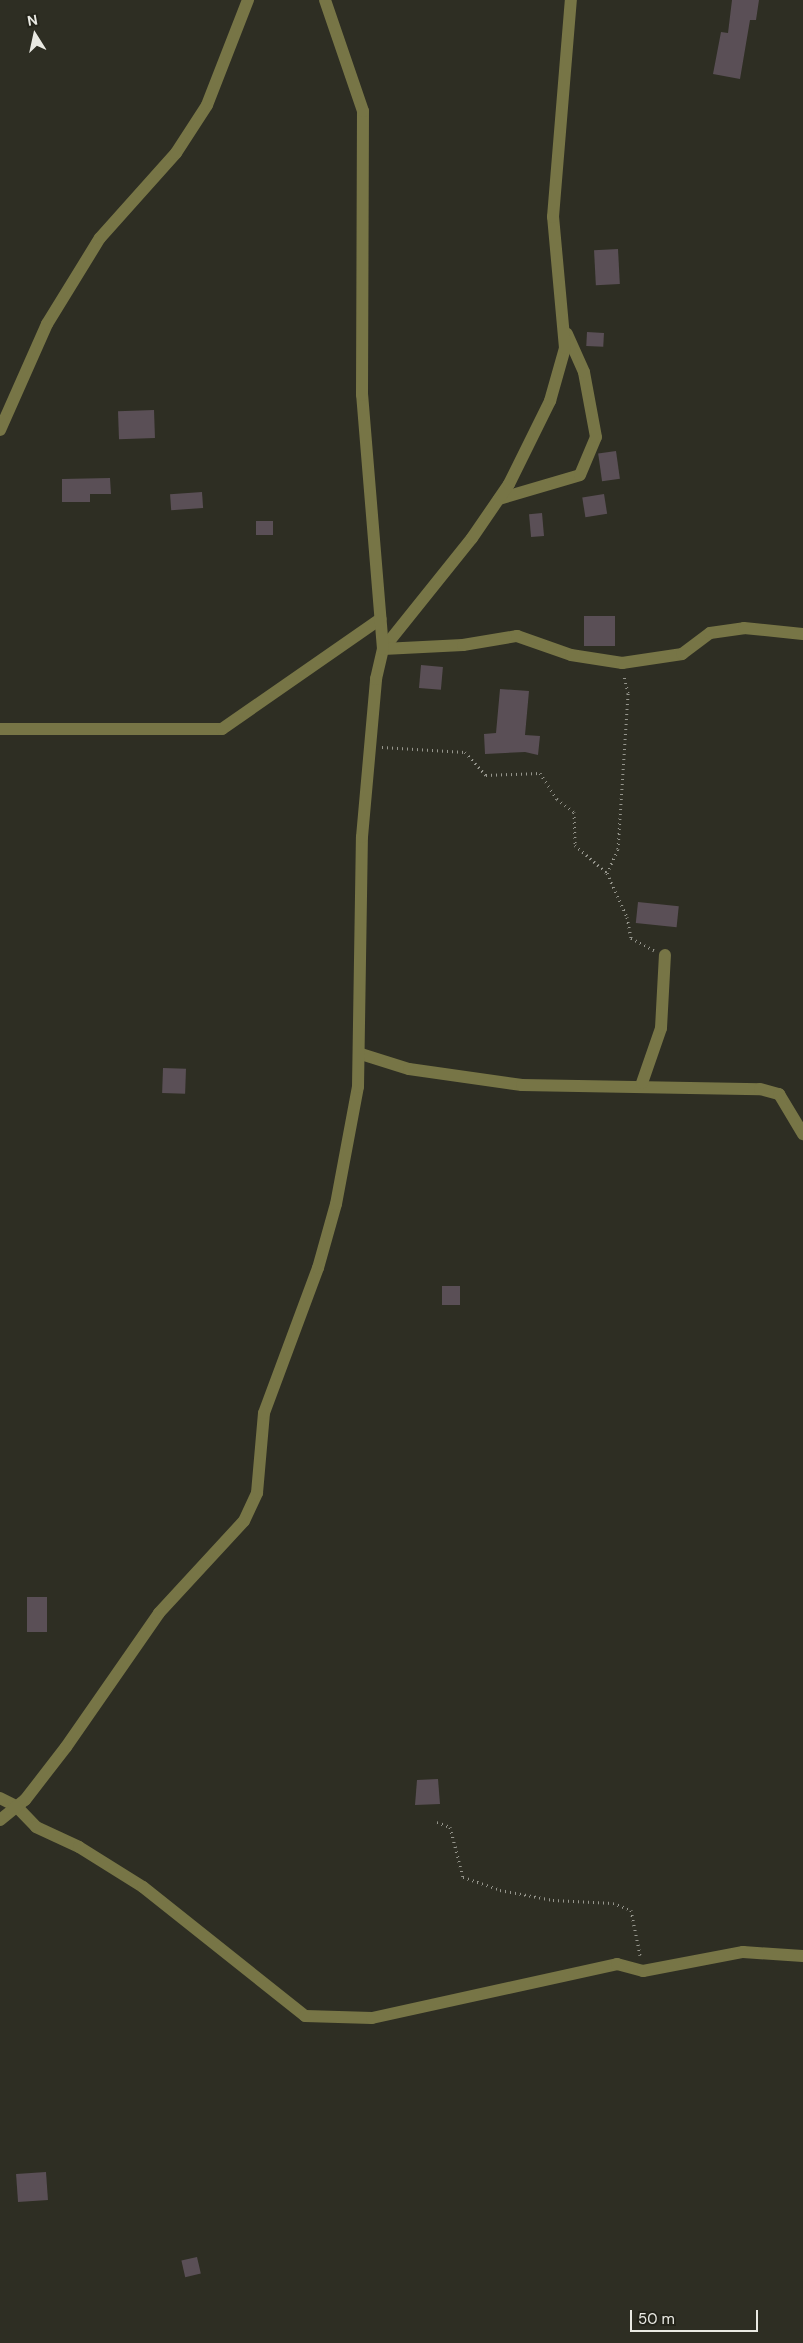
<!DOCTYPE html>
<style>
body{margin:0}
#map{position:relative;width:803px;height:2343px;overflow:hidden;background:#2e2e23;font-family:"DM Sans",sans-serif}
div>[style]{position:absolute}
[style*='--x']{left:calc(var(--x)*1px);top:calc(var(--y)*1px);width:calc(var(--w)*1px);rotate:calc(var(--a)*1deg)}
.building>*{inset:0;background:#5a4f56;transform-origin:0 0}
.path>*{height:3px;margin-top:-1.5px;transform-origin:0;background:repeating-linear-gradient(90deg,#95958c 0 1px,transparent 0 5px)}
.minor>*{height:12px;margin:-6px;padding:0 6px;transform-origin:6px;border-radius:6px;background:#777546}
span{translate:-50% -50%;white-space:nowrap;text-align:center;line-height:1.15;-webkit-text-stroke:4px #24241a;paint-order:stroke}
.north{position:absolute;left:10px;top:10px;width:50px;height:50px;-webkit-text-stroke:4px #24241a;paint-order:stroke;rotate:350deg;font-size:14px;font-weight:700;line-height:20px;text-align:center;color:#eaeae3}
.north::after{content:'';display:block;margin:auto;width:18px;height:22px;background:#eaeae3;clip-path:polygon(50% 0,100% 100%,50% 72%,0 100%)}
.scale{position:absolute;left:630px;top:2310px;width:128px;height:22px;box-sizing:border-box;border:2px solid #eaeae3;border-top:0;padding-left:6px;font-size:15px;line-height:18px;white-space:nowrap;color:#eaeae3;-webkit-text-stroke:4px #24241a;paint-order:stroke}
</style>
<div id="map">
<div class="building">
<i style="clip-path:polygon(732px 0,759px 0,756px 20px,750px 20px,740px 79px,713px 74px,721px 32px,728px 33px)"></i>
<i style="left:618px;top:249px;width:35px;height:24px;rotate:87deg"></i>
<i style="left:587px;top:332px;width:17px;height:14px;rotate:3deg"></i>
<i style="left:154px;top:410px;width:28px;height:36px;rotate:88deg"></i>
<i style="left:616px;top:451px;width:28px;height:18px;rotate:82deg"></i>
<i style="clip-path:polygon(110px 478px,111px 494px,90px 494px,90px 502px,62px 502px,62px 479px)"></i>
<i style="left:202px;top:492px;width:16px;height:32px;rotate:86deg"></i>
<i style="left:604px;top:494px;width:20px;height:22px;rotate:81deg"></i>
<i style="left:542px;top:513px;width:23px;height:13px;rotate:85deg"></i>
<i style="left:256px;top:521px;width:17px;height:14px"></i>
<i style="left:584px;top:616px;width:31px;height:30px"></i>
<i style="left:421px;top:665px;width:22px;height:23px;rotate:5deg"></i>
<i style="clip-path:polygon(500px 689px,529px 691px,525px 735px,540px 736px,538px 755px,525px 752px,485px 754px,484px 734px,496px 733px)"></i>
<i style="left:638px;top:902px;width:41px;height:21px;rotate:6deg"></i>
<i style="left:163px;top:1068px;width:23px;height:25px;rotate:2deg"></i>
<i style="left:442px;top:1286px;width:18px;height:19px"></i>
<i style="left:27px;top:1597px;width:20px;height:35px"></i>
<i style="clip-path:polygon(438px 1779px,440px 1804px,415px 1805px,417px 1780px)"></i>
<i style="left:46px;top:2172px;width:28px;height:30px;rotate:86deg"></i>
<i style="left:197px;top:2257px;width:17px;height:16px;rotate:77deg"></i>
</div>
<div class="path">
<i style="--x:382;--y:747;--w:83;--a:3.4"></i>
<i style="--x:465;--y:752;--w:31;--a:48"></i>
<i style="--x:486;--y:775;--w:54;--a:-2.1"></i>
<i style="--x:540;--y:773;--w:31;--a:57"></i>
<i style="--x:557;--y:799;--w:21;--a:37"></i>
<i style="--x:574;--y:812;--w:33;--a:88"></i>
<i style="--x:575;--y:845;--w:43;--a:41.2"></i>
<i style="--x:607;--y:873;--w:48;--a:65.6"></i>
<i style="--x:627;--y:917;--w:21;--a:79"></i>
<i style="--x:631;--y:938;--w:26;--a:28"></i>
<i style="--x:607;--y:873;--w:26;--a:-65"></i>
<i style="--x:618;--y:849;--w:156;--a:-86.3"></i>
<i style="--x:628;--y:693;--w:17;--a:-103"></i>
<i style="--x:437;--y:1822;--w:14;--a:21"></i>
<i style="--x:450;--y:1827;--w:52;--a:75.4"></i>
<i style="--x:463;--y:1877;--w:39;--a:19"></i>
<i style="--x:500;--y:1890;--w:54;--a:10.7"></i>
<i style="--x:553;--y:1900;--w:60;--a:2.9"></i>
<i style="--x:613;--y:1903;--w:19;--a:21"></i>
<i style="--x:631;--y:1910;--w:46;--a:78.7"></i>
</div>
<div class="minor">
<i style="--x:0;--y:430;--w:116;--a:-66.1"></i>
<i style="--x:47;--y:324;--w:101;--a:-58.4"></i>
<i style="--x:100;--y:238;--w:114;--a:-48.2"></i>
<i style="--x:176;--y:153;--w:57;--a:-57.1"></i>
<i style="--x:207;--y:105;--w:113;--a:-68.7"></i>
<i style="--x:499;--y:499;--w:84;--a:-16.5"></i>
<i style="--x:580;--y:475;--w:41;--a:-67.2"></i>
<i style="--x:596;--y:437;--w:66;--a:-100.5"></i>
<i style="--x:584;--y:372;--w:42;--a:-114.1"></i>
<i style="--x:383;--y:649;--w:142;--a:-51.3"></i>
<i style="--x:472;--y:538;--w:65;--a:-55.6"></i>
<i style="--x:509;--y:484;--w:93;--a:-63.7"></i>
<i style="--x:550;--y:401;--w:55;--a:-74.2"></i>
<i style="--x:565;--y:348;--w:132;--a:-95.2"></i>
<i style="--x:553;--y:217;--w:218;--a:-85.3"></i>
<i style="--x:383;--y:649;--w:80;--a:-2.9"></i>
<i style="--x:463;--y:645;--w:55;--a:-9.5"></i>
<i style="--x:517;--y:636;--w:57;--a:19.4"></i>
<i style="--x:571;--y:655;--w:52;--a:8.9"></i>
<i style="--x:622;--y:663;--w:61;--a:-8.5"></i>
<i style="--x:682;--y:654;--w:35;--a:-37"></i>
<i style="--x:710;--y:633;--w:34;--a:-8"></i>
<i style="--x:744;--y:628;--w:59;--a:5.8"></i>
<i style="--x:0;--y:729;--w:222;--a:0"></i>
<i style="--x:222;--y:729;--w:193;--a:-34.8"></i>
<i style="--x:361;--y:1054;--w:50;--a:17.4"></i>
<i style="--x:409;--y:1069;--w:114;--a:8.1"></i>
<i style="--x:522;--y:1085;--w:238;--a:1"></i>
<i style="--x:760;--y:1089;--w:20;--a:15"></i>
<i style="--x:779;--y:1094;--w:47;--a:59"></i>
<i style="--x:642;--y:1083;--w:58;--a:-70.9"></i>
<i style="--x:661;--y:1028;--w:73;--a:-86.9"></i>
<i style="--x:0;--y:1798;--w:18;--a:27"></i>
<i style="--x:16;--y:1806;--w:29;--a:46"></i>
<i style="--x:36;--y:1827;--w:47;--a:24.9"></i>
<i style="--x:79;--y:1847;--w:75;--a:32"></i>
<i style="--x:143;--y:1887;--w:207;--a:38.5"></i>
<i style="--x:305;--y:2016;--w:67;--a:1.7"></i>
<i style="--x:372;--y:2018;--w:251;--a:-12.4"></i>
<i style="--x:617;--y:1964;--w:27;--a:15"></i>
<i style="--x:643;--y:1971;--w:102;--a:-10.8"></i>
<i style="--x:743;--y:1952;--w:60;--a:3.8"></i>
<i style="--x:0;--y:1820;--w:32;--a:-39"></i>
<i style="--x:25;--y:1800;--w:67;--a:-52.3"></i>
<i style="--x:66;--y:1747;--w:163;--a:-55.2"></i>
<i style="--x:159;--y:1613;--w:125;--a:-47.3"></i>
<i style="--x:244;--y:1521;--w:31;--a:-65"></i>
<i style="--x:257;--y:1493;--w:80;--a:-85"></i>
<i style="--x:264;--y:1413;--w:155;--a:-69.6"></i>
<i style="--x:318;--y:1268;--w:66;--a:-74.3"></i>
<i style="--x:336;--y:1204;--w:119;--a:-79.4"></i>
<i style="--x:358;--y:1087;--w:250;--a:-89.1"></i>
<i style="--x:362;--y:837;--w:159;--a:-84.9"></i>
<i style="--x:376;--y:679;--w:31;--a:-77"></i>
<i style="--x:383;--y:649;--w:255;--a:-94.7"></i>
<i style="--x:362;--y:395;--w:284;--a:-89.8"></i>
<i style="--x:363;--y:111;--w:117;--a:-108.9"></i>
</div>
<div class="north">N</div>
<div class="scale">50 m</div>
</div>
